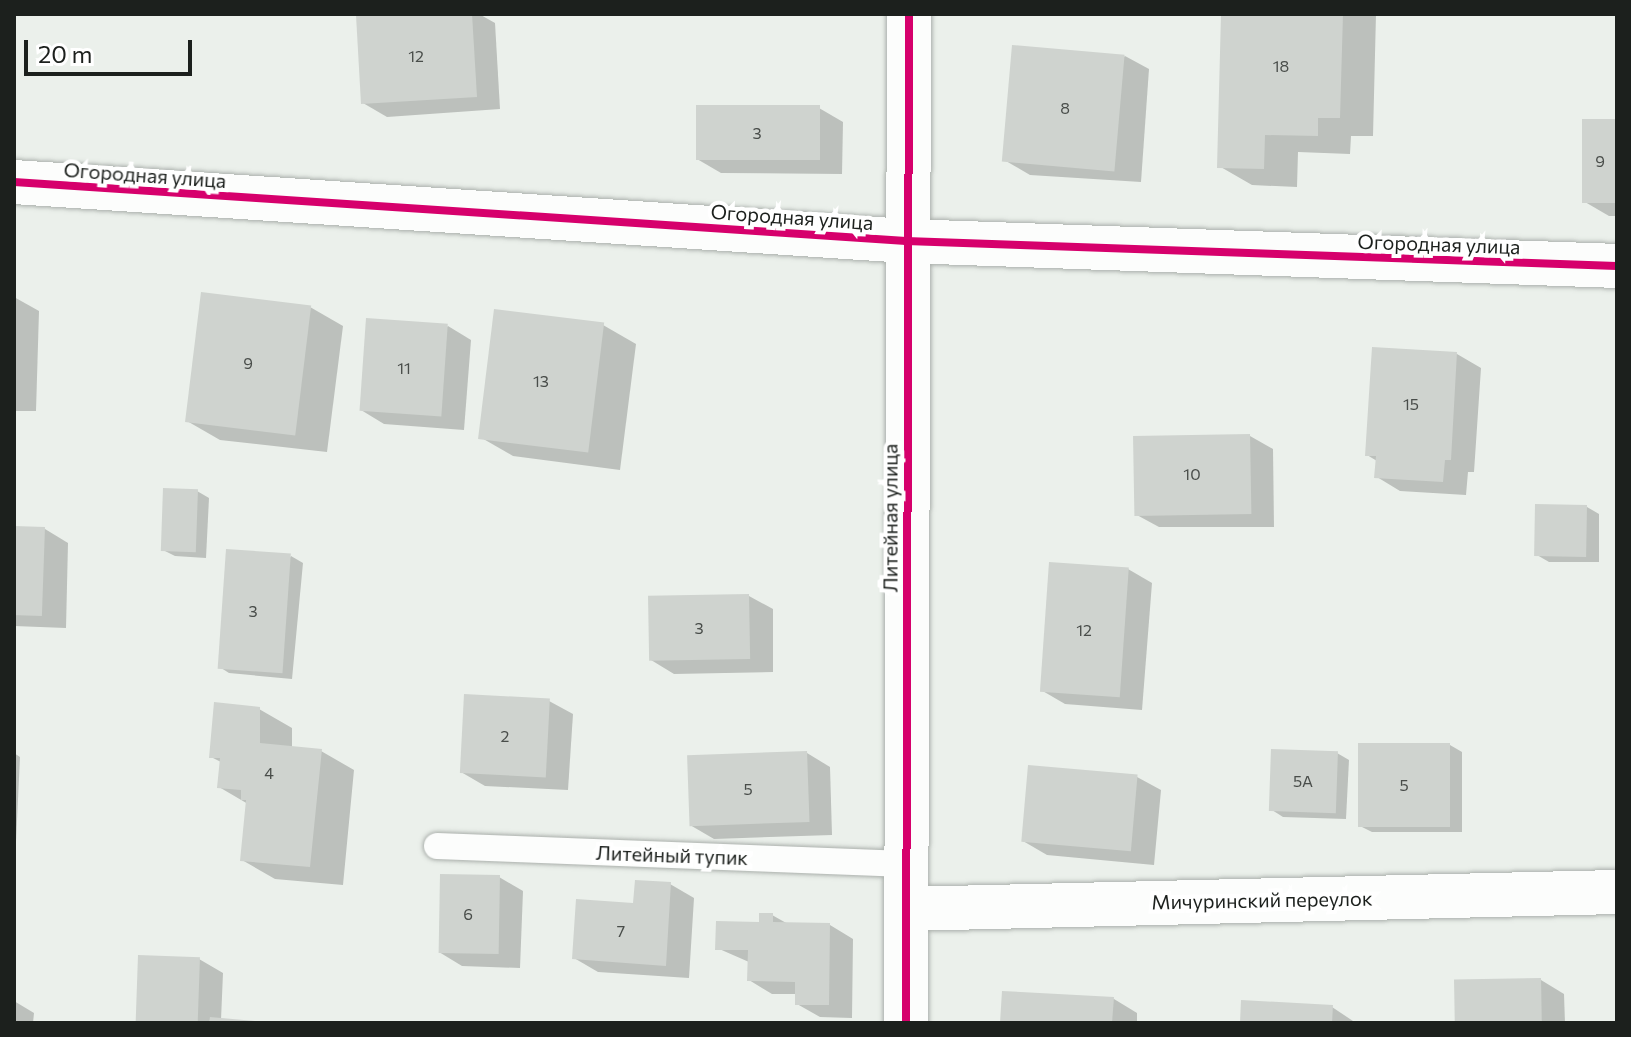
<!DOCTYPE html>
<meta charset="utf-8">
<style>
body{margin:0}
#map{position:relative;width:1631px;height:1037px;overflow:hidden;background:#ebf0eb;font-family:Commissioner,sans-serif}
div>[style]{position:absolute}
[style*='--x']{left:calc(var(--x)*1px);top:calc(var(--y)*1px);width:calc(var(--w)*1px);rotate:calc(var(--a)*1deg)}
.shadow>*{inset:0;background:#0003}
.building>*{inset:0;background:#cfd3cf;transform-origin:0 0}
.roads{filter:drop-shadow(0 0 2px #abb0ac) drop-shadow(0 0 2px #abb0ac)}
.lane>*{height:26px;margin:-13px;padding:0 13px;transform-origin:13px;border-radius:13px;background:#fcfdfc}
.street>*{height:44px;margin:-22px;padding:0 22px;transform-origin:22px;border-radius:22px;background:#fcfdfc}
.cycleway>*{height:8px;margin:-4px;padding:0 4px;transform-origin:4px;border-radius:4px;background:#d6006c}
span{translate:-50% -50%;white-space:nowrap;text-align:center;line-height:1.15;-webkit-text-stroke:8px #fff;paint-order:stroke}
.number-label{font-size:16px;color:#494d4a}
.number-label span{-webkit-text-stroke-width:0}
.street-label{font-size:20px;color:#1c201d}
.frame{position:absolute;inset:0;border:16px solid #1c201d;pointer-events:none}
.scale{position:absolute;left:24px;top:40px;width:168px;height:36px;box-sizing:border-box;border:4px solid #1c201d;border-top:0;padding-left:10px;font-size:24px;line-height:28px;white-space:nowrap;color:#1c201d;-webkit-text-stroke:6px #fff;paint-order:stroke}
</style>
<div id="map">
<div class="shadow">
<i style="clip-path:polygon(405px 14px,479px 14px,495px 23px,500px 109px,387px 117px,363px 103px)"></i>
<i style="clip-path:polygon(1223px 14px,1376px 14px,1373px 136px,1351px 136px,1350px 154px,1298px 152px,1297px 187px,1252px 185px,1219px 166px)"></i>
<i style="clip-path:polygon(1125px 56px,1149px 69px,1141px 182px,1030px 175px,1006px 161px)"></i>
<i style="clip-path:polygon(819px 108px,843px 122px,842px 174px,721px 173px,697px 159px)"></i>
<i style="clip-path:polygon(1617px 121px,1617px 216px,1609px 216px,1585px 202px)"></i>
<i style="clip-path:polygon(14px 297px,39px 311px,36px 411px,14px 411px)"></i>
<i style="clip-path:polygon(310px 307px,343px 326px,327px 452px,220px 440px,187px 421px)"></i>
<i style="clip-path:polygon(603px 325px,636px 344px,620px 470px,513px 456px,480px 437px)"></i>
<i style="clip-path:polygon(448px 326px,471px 340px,464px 430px,384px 424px,361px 410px)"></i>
<i style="clip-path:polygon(1374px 350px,1457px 354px,1481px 368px,1474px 472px,1468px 472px,1466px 495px,1400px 491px,1377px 477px,1377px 461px,1367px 455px)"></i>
<i style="clip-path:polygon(1250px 436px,1273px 449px,1274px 527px,1159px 527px,1135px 514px)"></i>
<i style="clip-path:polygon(197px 491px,209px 498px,206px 558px,175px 556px,163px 550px)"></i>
<i style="clip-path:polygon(1587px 507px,1599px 514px,1599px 562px,1549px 562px,1537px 555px)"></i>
<i style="clip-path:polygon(14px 528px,45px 529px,68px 543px,66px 628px,14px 626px)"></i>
<i style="clip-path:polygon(291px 556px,303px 563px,292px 679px,229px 673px,218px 666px)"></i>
<i style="clip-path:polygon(1128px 569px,1152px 583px,1142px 710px,1065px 704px,1041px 690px)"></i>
<i style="clip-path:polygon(749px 596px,773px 609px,773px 672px,674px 674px,651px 660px)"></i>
<i style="clip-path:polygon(549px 701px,573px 714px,568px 790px,485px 786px,461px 772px)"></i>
<i style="clip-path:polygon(259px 709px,292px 728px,292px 748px,321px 751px,354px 770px,343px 885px,275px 879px,242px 860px,248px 804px,219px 787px,221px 762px,211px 757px)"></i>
<i style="clip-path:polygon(1450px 745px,1462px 752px,1462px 832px,1372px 832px,1360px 826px)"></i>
<i style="clip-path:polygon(14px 753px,20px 757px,16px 842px,14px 842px)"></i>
<i style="clip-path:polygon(807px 753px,830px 767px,832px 835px,714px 839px,690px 825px)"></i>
<i style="clip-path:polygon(1337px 753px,1349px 760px,1346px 819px,1283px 817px,1272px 810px)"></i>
<i style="clip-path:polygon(1137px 777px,1161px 790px,1154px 865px,1047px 855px,1023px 841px)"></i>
<i style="clip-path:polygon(499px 877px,523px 891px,520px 968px,462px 966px,439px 952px)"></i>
<i style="clip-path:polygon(670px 884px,694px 898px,689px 978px,598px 972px,574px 958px,635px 905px)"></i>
<i style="clip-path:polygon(772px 915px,788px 924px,830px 925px,853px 939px,852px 1018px,820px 1017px,797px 1004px,797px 994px,772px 994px,749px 980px,749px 962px,717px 948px)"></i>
<i style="clip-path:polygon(199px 959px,223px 973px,221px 1020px,256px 1023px,137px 1023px)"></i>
<i style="clip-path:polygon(1541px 980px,1564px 994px,1565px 1023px,1457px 1023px)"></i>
<i style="clip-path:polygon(1114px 999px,1137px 1013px,1137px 1023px,1002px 1023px)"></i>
<i style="clip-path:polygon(14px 1001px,34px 1013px,33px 1023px,14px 1023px)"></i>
<i style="clip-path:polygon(1332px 1007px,1356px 1023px,1242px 1023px)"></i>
</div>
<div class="building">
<i style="clip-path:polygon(374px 14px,472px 14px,477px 97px,361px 104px,356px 15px)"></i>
<i style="clip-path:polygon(1221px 14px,1343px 14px,1340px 118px,1318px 118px,1318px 136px,1265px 135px,1264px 169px,1217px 168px)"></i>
<i style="left:1012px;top:45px;width:113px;height:117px;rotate:5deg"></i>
<i style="left:696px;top:105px;width:124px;height:55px"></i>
<i style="left:1617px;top:119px;width:84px;height:35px;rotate:90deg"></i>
<i style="left:201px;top:292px;width:111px;height:131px;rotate:7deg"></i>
<i style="left:494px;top:309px;width:111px;height:131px;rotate:7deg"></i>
<i style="left:366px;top:318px;width:82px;height:93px;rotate:4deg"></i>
<i style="clip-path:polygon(1372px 347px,1457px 352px,1451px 460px,1445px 460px,1443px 482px,1374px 478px,1376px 456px,1365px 456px)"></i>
<i style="left:1250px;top:434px;width:80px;height:117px;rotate:89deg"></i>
<i style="left:163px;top:488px;width:35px;height:63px;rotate:2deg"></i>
<i style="left:1535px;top:504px;width:52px;height:52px;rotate:1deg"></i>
<i style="left:14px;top:526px;width:31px;height:89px;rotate:2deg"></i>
<i style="left:226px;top:549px;width:65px;height:120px;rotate:4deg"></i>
<i style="left:1049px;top:562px;width:80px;height:130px;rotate:4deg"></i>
<i style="left:749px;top:594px;width:65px;height:101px;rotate:89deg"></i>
<i style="left:464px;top:694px;width:86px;height:79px;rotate:3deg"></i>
<i style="clip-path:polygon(214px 702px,260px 707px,260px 743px,322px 749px,310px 867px,240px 861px,246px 800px,241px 800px,241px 790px,217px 788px,220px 758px,209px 758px)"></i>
<i style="left:1358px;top:743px;width:92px;height:84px"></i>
<i style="left:1271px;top:749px;width:67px;height:62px;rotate:2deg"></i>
<i style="left:807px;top:751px;width:71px;height:120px;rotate:88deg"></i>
<i style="left:1028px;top:765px;width:110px;height:77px;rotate:5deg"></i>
<i style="left:440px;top:874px;width:60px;height:79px;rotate:1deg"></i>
<i style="clip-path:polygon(635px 880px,671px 882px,666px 966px,572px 959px,576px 899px,633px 903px)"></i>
<i style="clip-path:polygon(759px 913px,773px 913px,773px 922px,830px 923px,829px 1005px,795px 1005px,795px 982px,747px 981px,748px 950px,715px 950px,716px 921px,759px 922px)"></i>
<i style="left:138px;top:955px;width:62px;height:68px;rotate:2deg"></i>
<i style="left:1541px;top:978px;width:45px;height:87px;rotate:89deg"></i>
<i style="clip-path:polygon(1002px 991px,1114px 997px,1112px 1023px,1000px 1023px)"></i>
<i style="clip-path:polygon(1241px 1000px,1333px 1005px,1332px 1023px,1240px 1023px)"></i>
<i style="clip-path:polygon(210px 1017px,255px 1021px,255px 1023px,209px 1023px)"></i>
</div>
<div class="roads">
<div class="lane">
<i style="--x:437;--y:846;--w:469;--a:2.2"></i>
</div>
<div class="street">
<i style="--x:14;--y:182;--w:894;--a:3.78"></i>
<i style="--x:906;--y:241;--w:711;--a:2.01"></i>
<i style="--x:906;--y:909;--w:711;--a:-1.37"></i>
<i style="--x:906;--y:1023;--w:1009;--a:-89.83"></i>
</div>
</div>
<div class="cycleway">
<i style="--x:14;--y:182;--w:894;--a:3.78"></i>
<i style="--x:906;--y:241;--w:711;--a:2.01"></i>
<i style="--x:906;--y:1023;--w:1009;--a:-89.83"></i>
</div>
<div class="number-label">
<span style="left:416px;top:56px">12</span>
<span style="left:1281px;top:66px">18</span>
<span style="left:1065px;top:108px">8</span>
<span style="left:757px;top:133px">3</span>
<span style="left:1600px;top:161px">9</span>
<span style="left:248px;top:363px">9</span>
<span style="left:404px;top:368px">11</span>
<span style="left:541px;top:381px">13</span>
<span style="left:1411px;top:404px">15</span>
<span style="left:1192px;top:474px">10</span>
<span style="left:253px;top:611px">3</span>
<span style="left:699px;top:628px">3</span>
<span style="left:1084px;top:630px">12</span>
<span style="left:505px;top:736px">2</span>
<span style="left:269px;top:773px">4</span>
<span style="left:1303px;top:781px">5А</span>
<span style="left:1404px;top:785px">5</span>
<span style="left:748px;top:789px">5</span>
<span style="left:468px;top:914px">6</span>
<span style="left:621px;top:931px">7</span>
</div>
<div class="street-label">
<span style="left:145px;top:175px;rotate:4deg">Огородная улица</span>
<span style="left:792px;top:217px;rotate:4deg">Огородная улица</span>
<span style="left:1439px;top:244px;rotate:2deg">Огородная улица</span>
<span style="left:890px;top:518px;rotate:-90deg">Литейная улица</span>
<span style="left:672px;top:855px;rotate:2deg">Литейный тупик</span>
<span style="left:1262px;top:900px;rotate:-1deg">Мичуринский переулок</span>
</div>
<div class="frame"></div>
<div class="scale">20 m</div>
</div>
